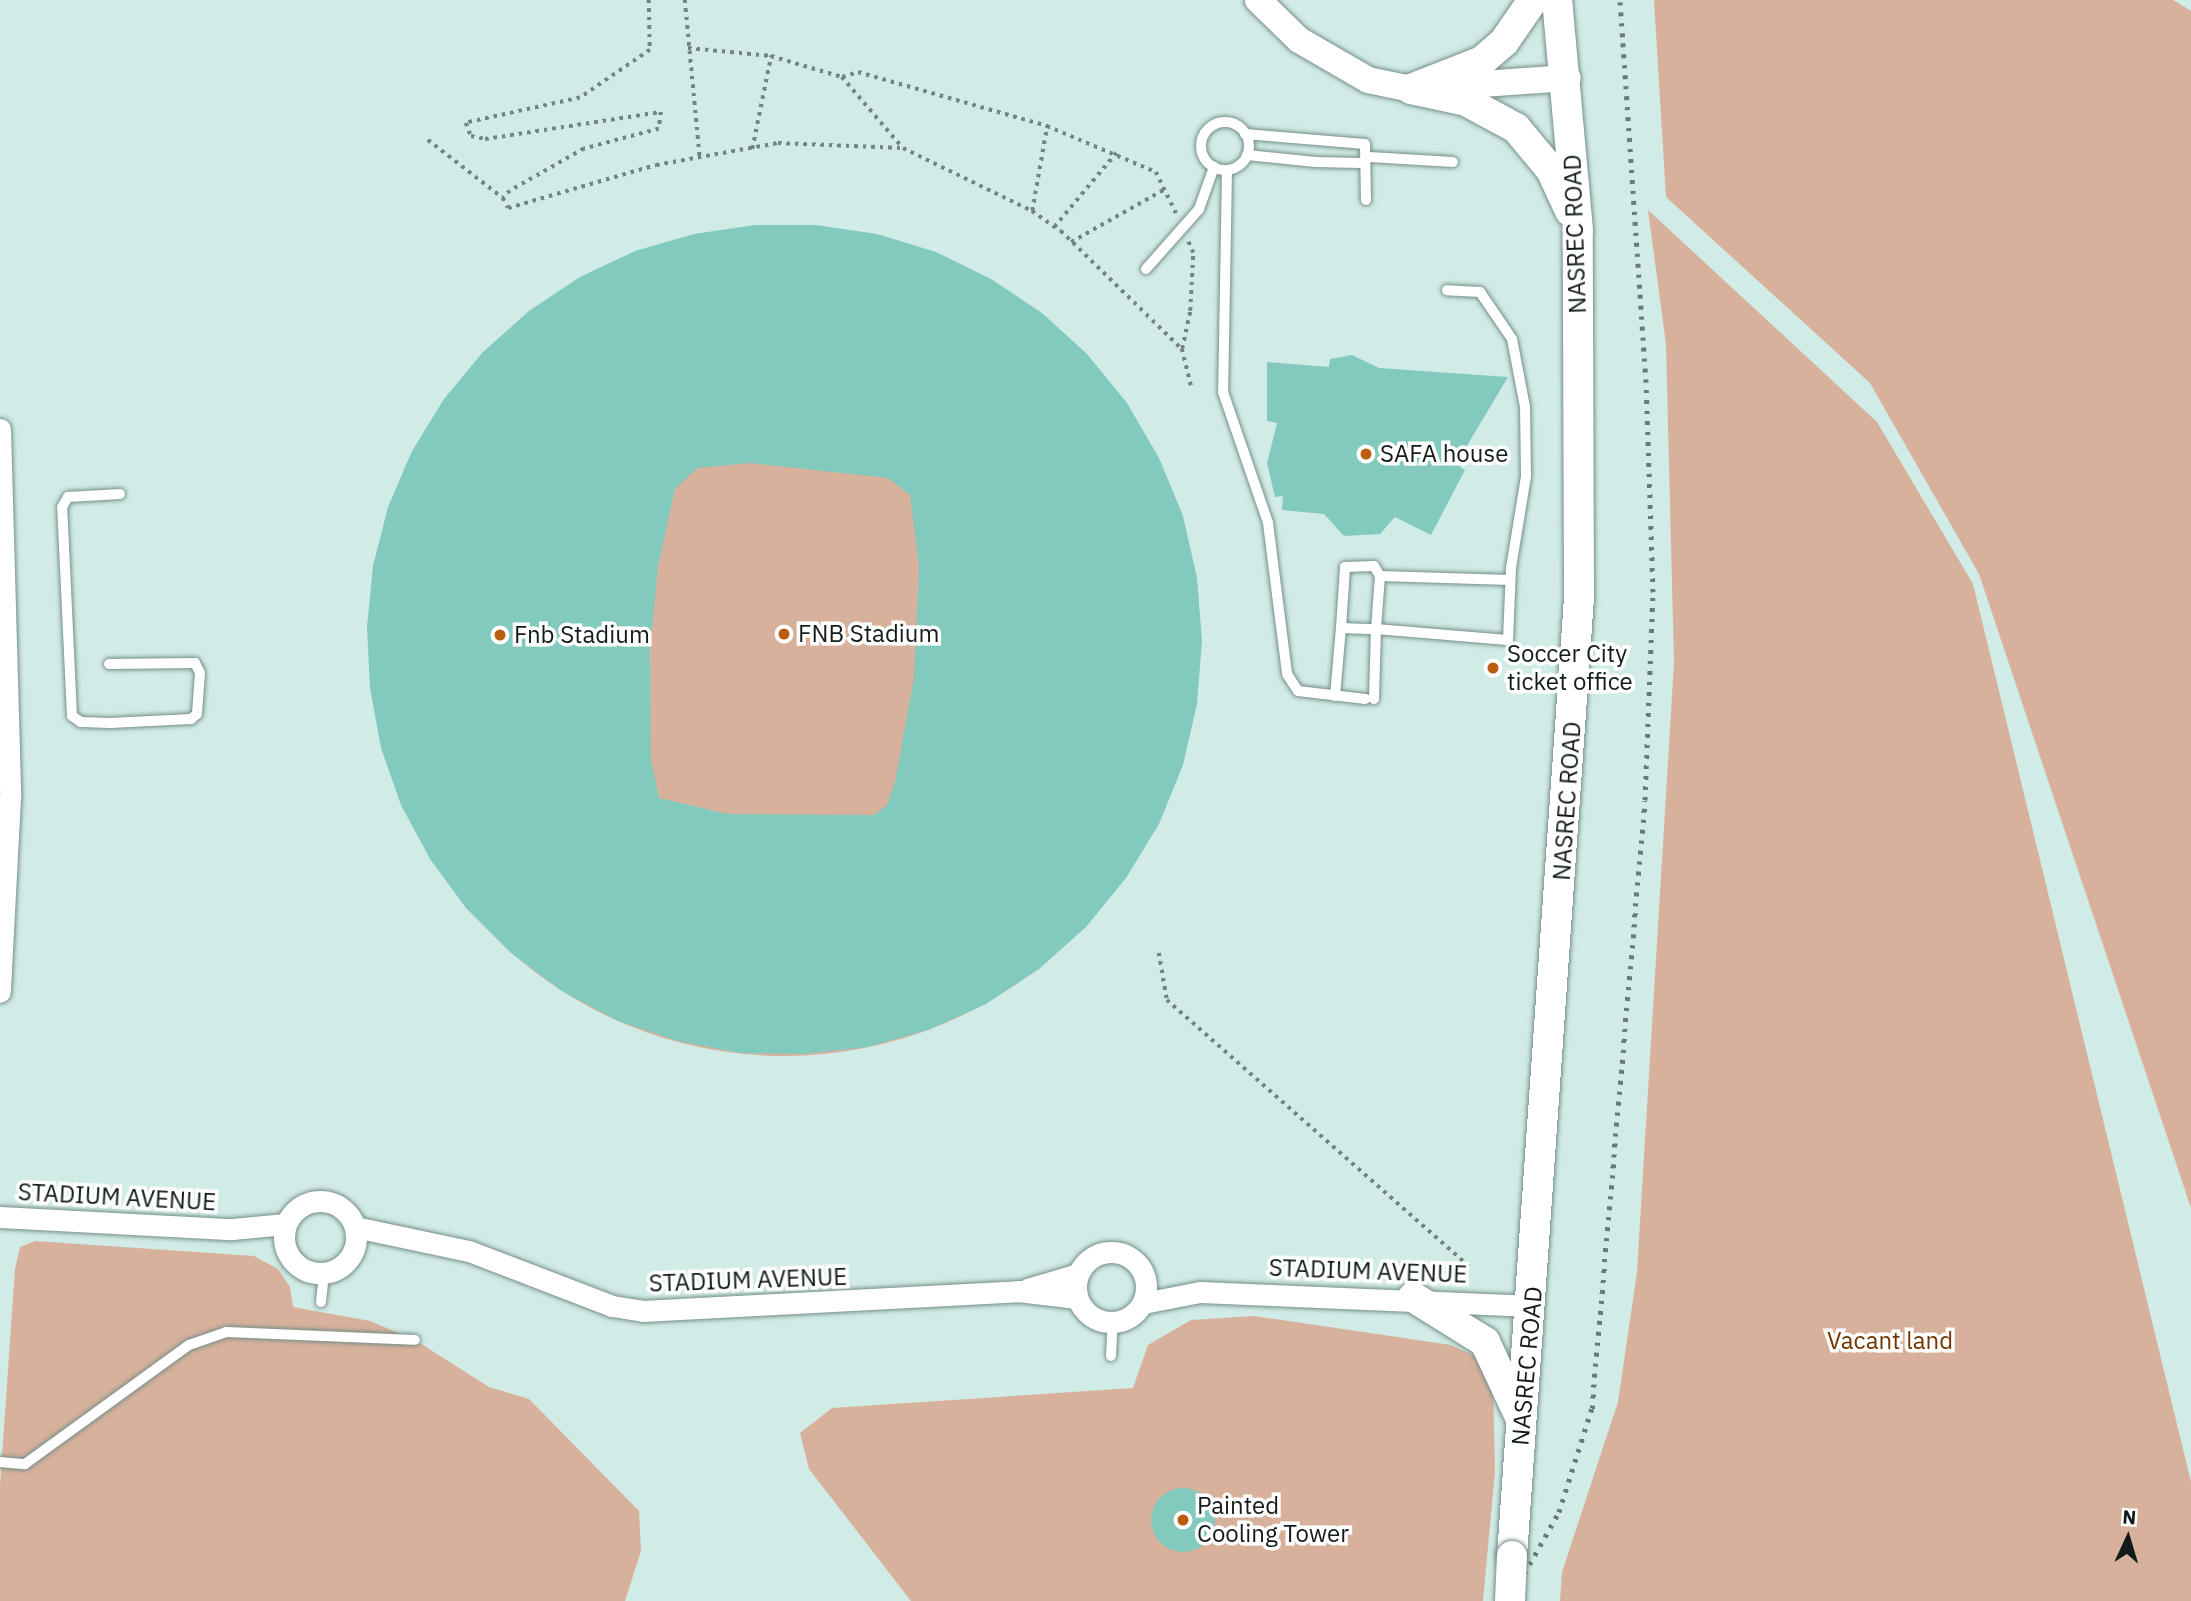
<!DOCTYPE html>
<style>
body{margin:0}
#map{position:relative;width:2191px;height:1601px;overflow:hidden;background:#d1ebe6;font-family:"IBM Plex Sans",sans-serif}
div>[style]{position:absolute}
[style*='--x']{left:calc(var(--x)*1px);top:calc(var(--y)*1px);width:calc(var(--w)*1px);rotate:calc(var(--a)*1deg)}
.green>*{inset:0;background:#d7b19b}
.round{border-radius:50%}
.building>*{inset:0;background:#82c9be}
.path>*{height:3.5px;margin-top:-1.75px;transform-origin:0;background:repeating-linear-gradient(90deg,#738481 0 3.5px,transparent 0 8.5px)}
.roads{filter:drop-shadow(0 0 2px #768e8a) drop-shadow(0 0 2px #768e8a)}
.service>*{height:10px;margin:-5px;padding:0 5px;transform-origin:5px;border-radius:5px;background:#fff}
.service>.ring{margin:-5px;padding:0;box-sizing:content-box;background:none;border:10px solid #fff;border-radius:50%}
.minor>*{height:21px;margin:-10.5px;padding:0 10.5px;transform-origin:10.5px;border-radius:10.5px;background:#fff}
.minor>.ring{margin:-10.5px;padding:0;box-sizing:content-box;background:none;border:21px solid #fff;border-radius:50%}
.tertiary>*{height:26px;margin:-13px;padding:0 13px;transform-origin:13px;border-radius:13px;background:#fff}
.secondary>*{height:30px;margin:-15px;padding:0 15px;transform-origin:15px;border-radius:15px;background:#fff}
.rail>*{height:5px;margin-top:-2.5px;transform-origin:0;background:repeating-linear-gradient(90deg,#6a7a78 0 3.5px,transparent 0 10.5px)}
.bridges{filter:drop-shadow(0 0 2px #768e8a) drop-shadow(0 0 2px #768e8a)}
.secondary-bridge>*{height:30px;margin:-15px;padding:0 15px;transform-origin:15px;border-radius:15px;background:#fff}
.dots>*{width:19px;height:19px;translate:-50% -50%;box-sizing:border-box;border:4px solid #fff;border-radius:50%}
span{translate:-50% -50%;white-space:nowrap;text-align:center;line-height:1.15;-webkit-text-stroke:7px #fff;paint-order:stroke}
.street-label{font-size:24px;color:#121b1a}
.poi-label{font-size:24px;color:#121b1a}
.left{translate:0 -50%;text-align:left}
.park-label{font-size:24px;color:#733501}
.north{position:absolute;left:2093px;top:1503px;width:70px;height:70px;-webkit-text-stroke:5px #fff;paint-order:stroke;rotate:4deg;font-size:19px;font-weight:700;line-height:28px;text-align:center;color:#121b1a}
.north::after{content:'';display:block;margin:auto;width:24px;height:32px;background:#121b1a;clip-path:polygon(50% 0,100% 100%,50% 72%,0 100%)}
</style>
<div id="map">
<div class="green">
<i style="clip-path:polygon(1654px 0,2173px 0,2191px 11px,2191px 1208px,1979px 574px,1870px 383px,1666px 197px)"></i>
<i style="clip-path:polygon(1648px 210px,1877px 422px,1973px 584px,2191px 1482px,2191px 1601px,1560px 1601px,1562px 1572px,1618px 1402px,1637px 1272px,1674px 663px,1666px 344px)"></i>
<i class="round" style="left:373px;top:234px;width:822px;height:822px"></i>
<i style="clip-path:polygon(35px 1241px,254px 1256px,278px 1269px,290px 1287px,293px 1307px,370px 1321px,415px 1340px,489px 1387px,529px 1399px,639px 1511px,641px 1551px,625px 1601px,0 1601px,0 1486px,15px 1269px,20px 1247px)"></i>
<i style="clip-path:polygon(1254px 1316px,1451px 1345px,1479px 1358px,1493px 1383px,1495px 1471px,1483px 1601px,911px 1601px,809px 1469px,800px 1433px,832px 1408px,1133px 1388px,1148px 1345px,1191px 1320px)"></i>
</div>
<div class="building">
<i style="clip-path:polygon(evenodd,755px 225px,816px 225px,877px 234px,936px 252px,991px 279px,1042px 313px,1087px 354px,1127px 403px,1159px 458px,1183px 516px,1197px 578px,1202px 641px,1197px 704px,1183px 765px,1159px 824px,1126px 878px,1086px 927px,1039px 969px,986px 1004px,928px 1030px,867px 1047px,804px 1054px,740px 1053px,678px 1041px,618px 1021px,562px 991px,511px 953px,466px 908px,430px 859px,401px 805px,381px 748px,370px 688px,367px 627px,373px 566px,388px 507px,412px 451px,444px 399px,483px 352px,529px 311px,580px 277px,635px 251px,694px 234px,755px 225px,750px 463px,888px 478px,910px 495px,919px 566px,914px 678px,895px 782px,887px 805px,874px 815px,728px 814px,659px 798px,651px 760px,650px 652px,658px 566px,675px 489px,697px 468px,750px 463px)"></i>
<i style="clip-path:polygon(1352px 355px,1379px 368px,1508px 377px,1456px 464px,1465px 470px,1431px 535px,1395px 517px,1380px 534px,1344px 536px,1324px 514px,1282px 510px,1283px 496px,1275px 497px,1267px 463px,1277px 423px,1267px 421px,1267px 362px,1329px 367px,1330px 359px)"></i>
<i class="round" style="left:1151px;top:1488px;width:64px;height:64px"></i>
</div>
<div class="path">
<i style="--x:649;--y:0;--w:50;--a:88.9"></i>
<i style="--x:650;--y:50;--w:85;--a:145.6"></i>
<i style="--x:580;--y:98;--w:117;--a:167.6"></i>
<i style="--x:466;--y:123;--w:14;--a:69"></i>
<i style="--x:471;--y:136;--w:14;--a:12"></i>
<i style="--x:485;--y:139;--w:178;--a:-8.7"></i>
<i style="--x:661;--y:112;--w:17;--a:97"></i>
<i style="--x:659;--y:129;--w:78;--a:165.1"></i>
<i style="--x:584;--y:149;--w:85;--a:150.4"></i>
<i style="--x:510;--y:191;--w:10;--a:135"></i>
<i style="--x:503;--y:198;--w:11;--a:63"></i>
<i style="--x:508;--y:208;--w:154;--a:-16.2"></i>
<i style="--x:656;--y:165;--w:124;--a:-10.2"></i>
<i style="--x:778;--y:143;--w:125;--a:2.3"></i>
<i style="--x:903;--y:148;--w:144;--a:26"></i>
<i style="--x:1032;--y:211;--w:35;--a:35"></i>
<i style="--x:1061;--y:231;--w:169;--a:44.3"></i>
<i style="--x:1182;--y:349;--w:38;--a:76"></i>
<i style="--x:685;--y:0;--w:159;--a:84.6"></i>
<i style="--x:688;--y:48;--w:83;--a:5.5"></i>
<i style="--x:771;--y:56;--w:74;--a:16.5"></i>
<i style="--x:842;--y:77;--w:17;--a:-17"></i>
<i style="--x:858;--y:72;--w:197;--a:15.9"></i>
<i style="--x:1047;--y:126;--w:118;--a:22.9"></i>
<i style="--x:1156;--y:172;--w:48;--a:64"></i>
<i style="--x:842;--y:77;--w:92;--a:49.4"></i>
<i style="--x:428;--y:140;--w:95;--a:37.7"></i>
<i style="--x:752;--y:149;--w:95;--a:-78.5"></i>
<i style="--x:1032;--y:211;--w:86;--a:-80"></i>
<i style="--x:1054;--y:227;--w:97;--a:-50"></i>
<i style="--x:1071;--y:242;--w:108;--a:-29.4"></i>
<i style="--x:1182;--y:349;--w:39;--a:-78"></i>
<i style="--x:1190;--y:311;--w:58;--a:-87"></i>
<i style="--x:1193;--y:253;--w:13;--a:-113"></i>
<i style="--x:1159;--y:953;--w:48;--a:80.3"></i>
<i style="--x:1167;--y:1000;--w:407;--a:41.4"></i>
</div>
<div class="roads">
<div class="service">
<i class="ring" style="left:1201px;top:122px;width:38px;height:38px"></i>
<i style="--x:1245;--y:134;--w:120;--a:4.8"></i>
<i style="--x:1365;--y:144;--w:56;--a:89"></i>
<i style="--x:1247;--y:155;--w:69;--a:5.8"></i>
<i style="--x:1316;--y:162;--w:45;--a:1.3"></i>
<i style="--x:1361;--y:163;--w:10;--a:-37"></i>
<i style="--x:1369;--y:157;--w:84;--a:3.4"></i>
<i style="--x:1227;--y:170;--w:222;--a:91"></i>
<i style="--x:1223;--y:392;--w:139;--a:71"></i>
<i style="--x:1268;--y:523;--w:152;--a:82.8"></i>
<i style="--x:1287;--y:674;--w:20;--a:57"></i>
<i style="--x:1298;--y:691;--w:68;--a:6.7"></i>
<i style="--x:1146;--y:269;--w:80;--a:-48.5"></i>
<i style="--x:1199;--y:209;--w:45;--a:-70.3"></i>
<i style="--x:1341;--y:628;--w:61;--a:-86.2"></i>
<i style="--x:1345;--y:567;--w:29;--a:-2"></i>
<i style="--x:1374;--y:566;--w:12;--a:59"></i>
<i style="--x:109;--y:664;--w:86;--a:-0.7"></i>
<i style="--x:195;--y:663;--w:11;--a:63"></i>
<i style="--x:200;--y:673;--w:41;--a:94.2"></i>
<i style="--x:197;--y:714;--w:8;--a:140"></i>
<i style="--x:191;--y:719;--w:81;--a:177.2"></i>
<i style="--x:110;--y:723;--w:29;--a:-178"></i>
<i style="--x:81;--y:722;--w:11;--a:-146"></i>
<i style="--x:72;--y:716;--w:209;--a:-92.7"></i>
<i style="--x:62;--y:507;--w:12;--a:-59"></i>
<i style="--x:68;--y:497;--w:52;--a:-3.3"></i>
<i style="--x:1335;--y:696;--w:68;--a:-85"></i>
<i style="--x:1341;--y:628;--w:35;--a:2"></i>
<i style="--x:1376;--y:629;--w:53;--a:-85.7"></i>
<i style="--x:1380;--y:576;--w:130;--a:1.8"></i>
<i style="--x:1374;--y:699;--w:70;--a:-88.4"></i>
<i style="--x:1376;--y:629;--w:132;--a:4.8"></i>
<i style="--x:1508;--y:640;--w:72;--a:-87.6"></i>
<i style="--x:1511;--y:568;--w:93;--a:-80.7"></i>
<i style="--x:1526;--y:476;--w:69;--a:-90.8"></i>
<i style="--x:1525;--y:407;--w:69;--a:-100.8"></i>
<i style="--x:1512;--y:339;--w:57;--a:-124.2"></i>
<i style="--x:1480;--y:292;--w:33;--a:-177"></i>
<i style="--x:321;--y:1302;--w:30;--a:-84"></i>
<i style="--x:1111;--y:1356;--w:34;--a:-87"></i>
<i style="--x:0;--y:1462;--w:25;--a:5"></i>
<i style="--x:25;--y:1464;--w:203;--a:-36"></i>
<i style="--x:189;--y:1345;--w:39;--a:-19"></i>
<i style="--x:226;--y:1332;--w:189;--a:2.4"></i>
</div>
<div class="minor">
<i style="--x:0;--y:429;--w:369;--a:88.4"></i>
<i style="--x:10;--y:798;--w:194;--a:93"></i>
<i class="ring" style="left:284px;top:1201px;width:51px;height:51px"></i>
<i style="--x:0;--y:1217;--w:232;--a:3"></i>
<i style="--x:232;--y:1229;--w:54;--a:-5.3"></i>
<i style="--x:355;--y:1227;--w:116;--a:11.9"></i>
<i style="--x:469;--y:1251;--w:153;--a:21"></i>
<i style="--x:612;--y:1306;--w:30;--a:9"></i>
<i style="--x:642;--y:1311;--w:377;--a:-3"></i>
<i style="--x:1018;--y:1291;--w:59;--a:6.8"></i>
<i class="ring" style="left:1076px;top:1252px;width:49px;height:49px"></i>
<i style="--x:1027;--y:1289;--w:53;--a:-16.4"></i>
<i style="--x:1143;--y:1303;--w:58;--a:-10.9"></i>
<i style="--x:1200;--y:1292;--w:333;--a:2.4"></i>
</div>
<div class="tertiary">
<i style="--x:1258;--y:0;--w:57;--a:44.3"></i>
<i style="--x:1299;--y:40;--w:80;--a:30.1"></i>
<i style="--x:1368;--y:80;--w:44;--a:11.8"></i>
<i style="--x:1411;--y:89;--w:157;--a:-4"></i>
</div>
<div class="secondary">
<i style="--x:1411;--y:89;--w:56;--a:12.3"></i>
<i style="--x:1466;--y:101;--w:57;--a:28.4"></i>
<i style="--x:1516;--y:128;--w:55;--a:50.2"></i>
<i style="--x:1551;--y:170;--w:45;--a:65.1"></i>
<i style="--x:1411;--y:89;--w:76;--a:-21.5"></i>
<i style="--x:1482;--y:61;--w:29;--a:-41"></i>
<i style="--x:1504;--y:42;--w:51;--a:-55.4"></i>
<i style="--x:1413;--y:1297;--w:85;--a:32"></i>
<i style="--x:1485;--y:1342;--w:83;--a:65"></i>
<i style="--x:1512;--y:1556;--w:961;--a:-86"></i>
<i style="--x:1579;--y:597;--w:367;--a:-90.2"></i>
<i style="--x:1578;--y:230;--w:231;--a:-95.2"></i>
</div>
</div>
<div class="rail">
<i style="--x:1509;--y:1601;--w:102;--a:-60.7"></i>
<i style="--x:1559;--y:1512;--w:109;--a:-72.4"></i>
<i style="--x:1592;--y:1408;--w:610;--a:-85.02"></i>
<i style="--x:1645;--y:800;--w:208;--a:-87.8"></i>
<i style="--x:1653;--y:592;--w:210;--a:-91.9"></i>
<i style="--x:1646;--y:382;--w:383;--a:-93.9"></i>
</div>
<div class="bridges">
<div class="secondary-bridge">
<i style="--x:1510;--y:1601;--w:45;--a:-87.5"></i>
</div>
</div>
<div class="dots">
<i style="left:1366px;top:454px;background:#ba5d0e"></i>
<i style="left:784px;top:634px;background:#ba5d0e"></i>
<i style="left:500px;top:635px;background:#ba5d0e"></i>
<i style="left:1493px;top:668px;background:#ba5d0e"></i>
<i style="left:1183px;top:1520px;background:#ba5d0e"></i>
</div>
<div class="street-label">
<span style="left:1575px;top:234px;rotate:-92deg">NASREC ROAD</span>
<span style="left:1567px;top:801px;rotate:-86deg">NASREC ROAD</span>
<span style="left:117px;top:1197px;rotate:3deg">STADIUM AVENUE</span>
<span style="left:1368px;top:1271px;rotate:2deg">STADIUM AVENUE</span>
<span style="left:748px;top:1280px;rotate:-2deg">STADIUM AVENUE</span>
<span style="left:1527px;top:1366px;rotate:-85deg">NASREC ROAD</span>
</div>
<div class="poi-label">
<span class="left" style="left:1380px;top:454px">SAFA house</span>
<span class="left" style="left:798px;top:634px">FNB Stadium</span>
<span class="left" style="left:514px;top:635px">Fnb Stadium</span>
<span class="left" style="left:1507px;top:668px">Soccer City<br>ticket office</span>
<span class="left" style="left:1197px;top:1520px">Painted<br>Cooling Tower</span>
</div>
<div class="park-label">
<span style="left:1890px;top:1341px">Vacant land</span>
</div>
<div class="north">N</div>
</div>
